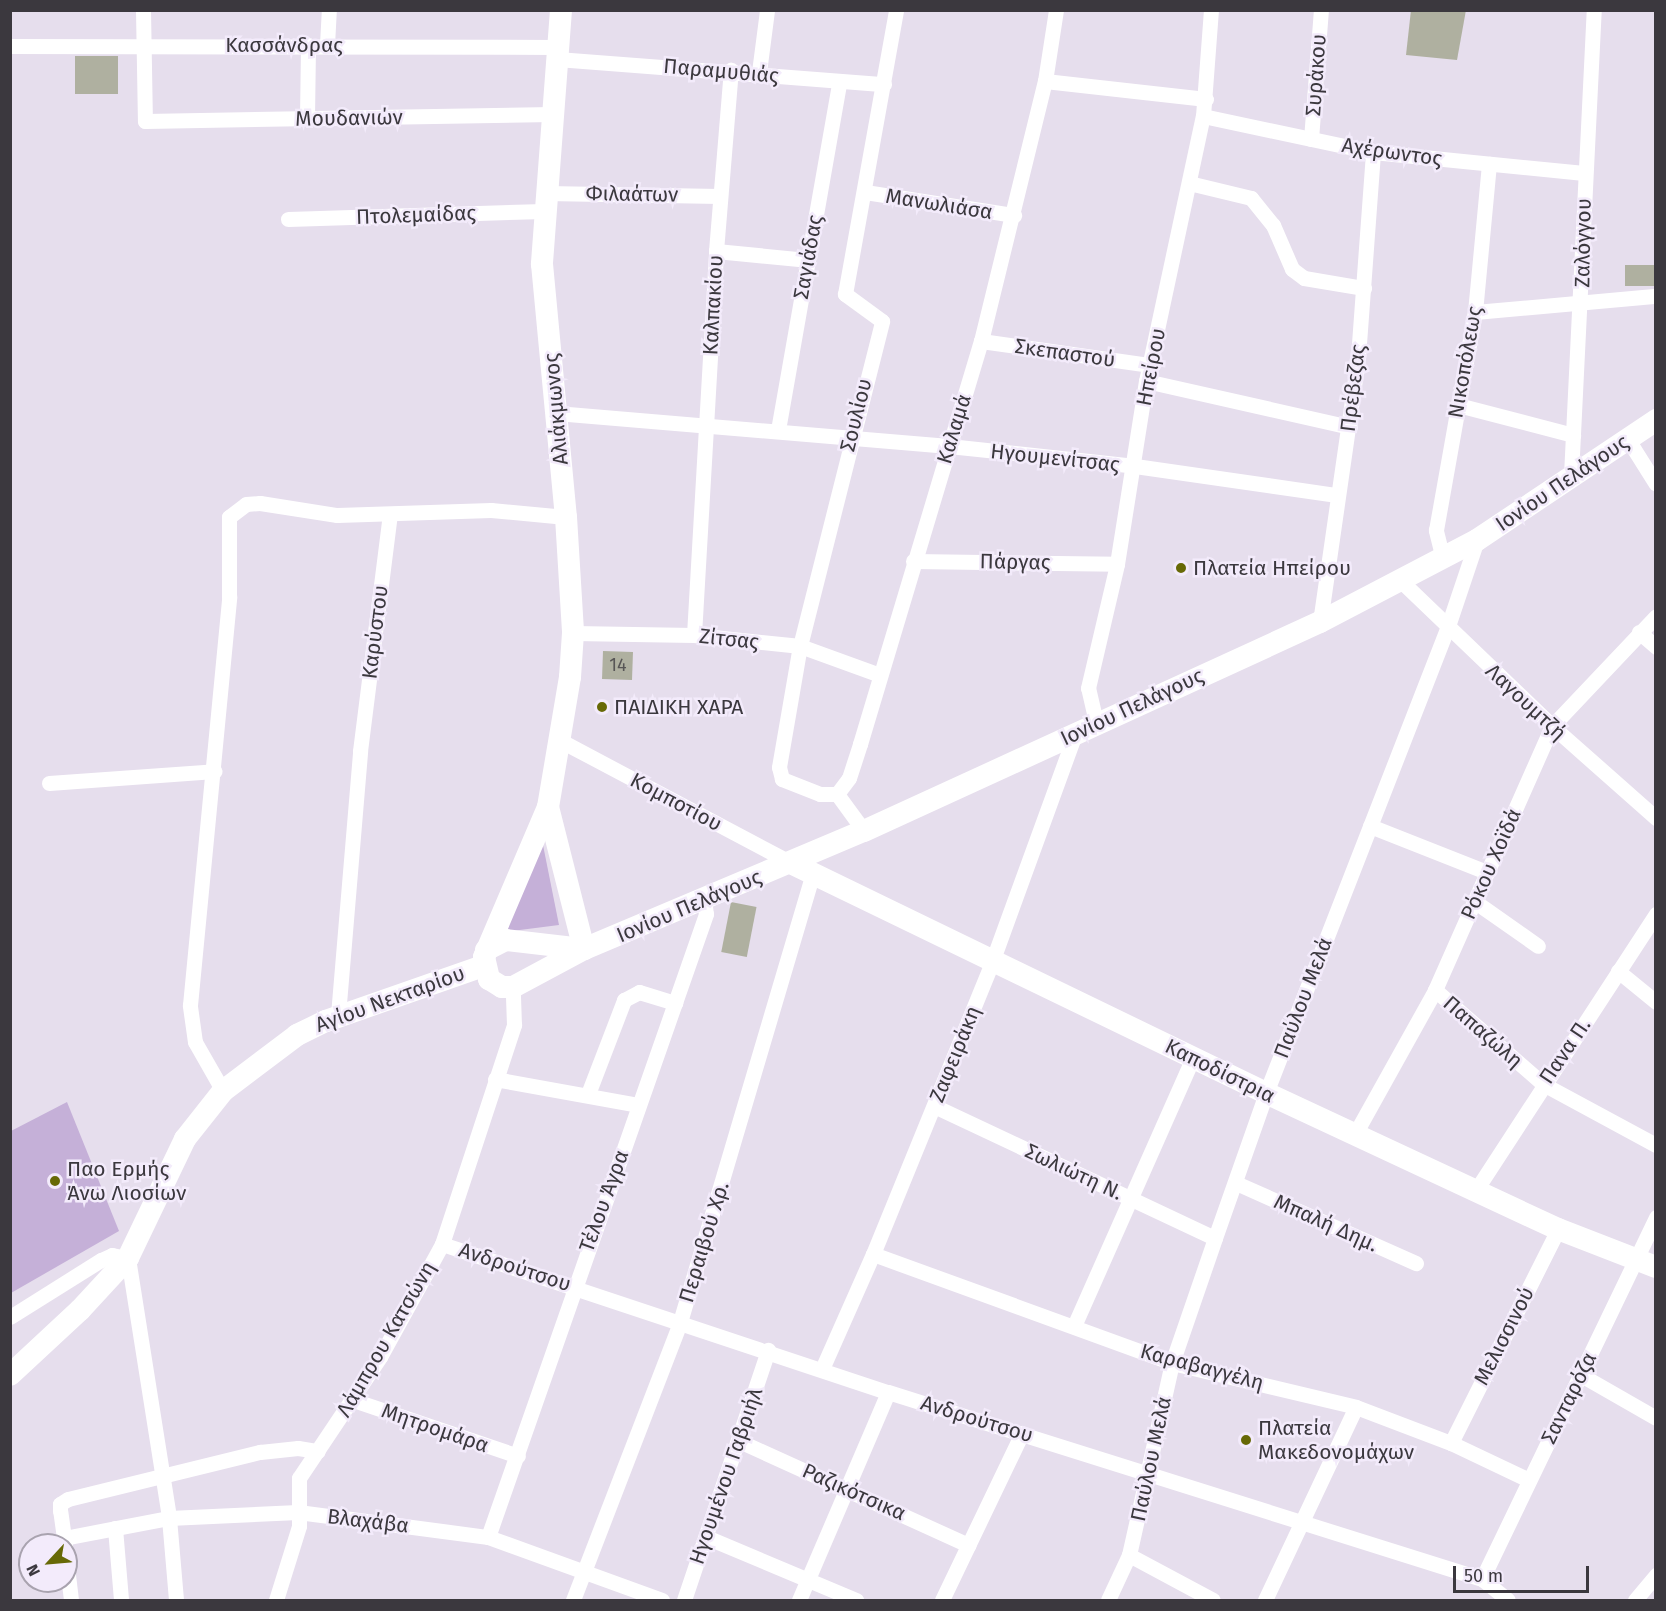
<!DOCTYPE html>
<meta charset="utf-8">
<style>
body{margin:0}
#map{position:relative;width:1666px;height:1611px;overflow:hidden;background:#e6deed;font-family:"Fira Sans",sans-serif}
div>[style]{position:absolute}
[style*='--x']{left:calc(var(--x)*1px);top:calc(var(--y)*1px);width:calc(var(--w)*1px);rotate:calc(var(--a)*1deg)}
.green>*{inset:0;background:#c5b0d8}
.building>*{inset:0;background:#afb0a0;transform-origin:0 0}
.street>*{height:15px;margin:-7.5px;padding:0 7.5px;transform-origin:7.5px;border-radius:7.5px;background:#fff}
.secondary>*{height:22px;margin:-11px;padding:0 11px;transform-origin:11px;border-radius:11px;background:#fff}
.dots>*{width:16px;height:16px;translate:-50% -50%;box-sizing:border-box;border:3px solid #f3ebfb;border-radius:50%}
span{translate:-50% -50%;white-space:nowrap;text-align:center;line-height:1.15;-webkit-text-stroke:5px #f3ebfb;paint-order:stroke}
.number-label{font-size:18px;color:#585656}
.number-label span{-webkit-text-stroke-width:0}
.street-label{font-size:21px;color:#3b383e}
.poi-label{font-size:21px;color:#3b383e}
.left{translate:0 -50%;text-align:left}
.frame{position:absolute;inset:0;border:12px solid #3b383e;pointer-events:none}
.north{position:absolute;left:18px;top:1533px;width:60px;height:60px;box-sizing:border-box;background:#f3ebfb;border:2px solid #a9a3af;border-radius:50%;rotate:244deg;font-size:16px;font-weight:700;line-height:24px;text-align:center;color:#3b383e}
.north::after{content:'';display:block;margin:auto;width:21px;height:27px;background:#676906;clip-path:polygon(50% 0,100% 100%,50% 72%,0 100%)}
.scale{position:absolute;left:1453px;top:1566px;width:136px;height:27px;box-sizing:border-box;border:3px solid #3b383e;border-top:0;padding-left:8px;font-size:18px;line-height:21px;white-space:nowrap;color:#3b383e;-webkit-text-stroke:4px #f3ebfb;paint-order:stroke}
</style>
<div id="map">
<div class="green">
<i style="clip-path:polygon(543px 845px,559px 925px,504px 932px)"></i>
<i style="clip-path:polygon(67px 1102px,119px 1231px,11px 1293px,11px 1131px)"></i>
</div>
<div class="building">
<i style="clip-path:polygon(1411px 10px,1466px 10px,1457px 60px,1406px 55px)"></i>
<i style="left:75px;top:56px;width:43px;height:38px"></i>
<i style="left:1656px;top:265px;width:21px;height:31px;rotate:90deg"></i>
<i style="left:603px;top:651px;width:30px;height:28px;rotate:2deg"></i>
<i style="left:731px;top:902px;width:26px;height:51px;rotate:11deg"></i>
</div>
<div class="street">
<i style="--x:143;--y:10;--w:111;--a:89"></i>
<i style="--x:145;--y:121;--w:408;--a:-1"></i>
<i style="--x:327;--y:45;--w:35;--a:-87"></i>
<i style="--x:10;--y:46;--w:547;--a:0.1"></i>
<i style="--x:557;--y:59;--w:328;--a:4.4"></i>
<i style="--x:759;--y:72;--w:63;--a:-82.6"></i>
<i style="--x:1045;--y:81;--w:162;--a:6.4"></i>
<i style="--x:1203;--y:116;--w:174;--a:12"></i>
<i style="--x:1373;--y:152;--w:212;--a:5.7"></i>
<i style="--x:307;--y:118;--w:73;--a:-89.2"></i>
<i style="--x:1311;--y:139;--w:129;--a:-85.6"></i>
<i style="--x:1189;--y:183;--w:64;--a:13.6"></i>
<i style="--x:1251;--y:198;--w:35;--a:51"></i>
<i style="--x:1273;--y:225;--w:48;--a:66.6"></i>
<i style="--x:1292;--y:269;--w:15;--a:37"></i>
<i style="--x:1304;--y:278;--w:61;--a:9.5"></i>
<i style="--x:865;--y:192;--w:151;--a:8.8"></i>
<i style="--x:545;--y:193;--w:175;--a:1"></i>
<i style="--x:288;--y:219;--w:256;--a:-1.8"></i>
<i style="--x:716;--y:251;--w:91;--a:5.6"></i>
<i style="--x:1475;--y:312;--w:182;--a:-5.1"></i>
<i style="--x:981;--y:341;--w:171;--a:8.1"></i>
<i style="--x:1146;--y:381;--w:209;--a:12.7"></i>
<i style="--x:1458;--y:405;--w:119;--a:14.6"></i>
<i style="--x:556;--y:413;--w:394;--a:4.8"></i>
<i style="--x:949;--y:446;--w:187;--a:6.1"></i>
<i style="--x:1135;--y:466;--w:204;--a:8.2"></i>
<i style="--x:778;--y:430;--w:352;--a:-80"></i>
<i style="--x:1627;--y:438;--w:54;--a:57.8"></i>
<i style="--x:1571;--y:475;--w:466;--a:-87.2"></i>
<i style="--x:1443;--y:559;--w:30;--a:-104"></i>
<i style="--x:1436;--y:530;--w:221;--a:-79.9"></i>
<i style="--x:1475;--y:312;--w:149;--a:-84.6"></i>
<i style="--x:913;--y:561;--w:204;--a:0.8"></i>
<i style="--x:1401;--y:581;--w:209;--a:43.8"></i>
<i style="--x:1552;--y:726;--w:139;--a:41.5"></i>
<i style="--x:1320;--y:622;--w:268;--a:-81.8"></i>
<i style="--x:1358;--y:357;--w:206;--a:-85.8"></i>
<i style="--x:1639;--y:632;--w:23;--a:41"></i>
<i style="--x:573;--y:633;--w:121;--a:0.9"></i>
<i style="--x:694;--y:635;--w:107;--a:5.9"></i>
<i style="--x:800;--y:646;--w:85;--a:19.9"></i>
<i style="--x:694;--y:635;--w:385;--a:-86.7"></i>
<i style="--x:716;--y:251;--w:182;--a:-85.3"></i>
<i style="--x:1096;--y:722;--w:35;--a:-103"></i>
<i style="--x:1088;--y:688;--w:127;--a:-76.8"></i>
<i style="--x:1117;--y:564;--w:185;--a:-81"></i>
<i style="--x:1146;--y:381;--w:271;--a:-77.9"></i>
<i style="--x:1203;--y:116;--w:106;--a:-85.7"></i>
<i style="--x:561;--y:741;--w:260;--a:27.9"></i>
<i style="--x:49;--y:783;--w:166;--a:-4.1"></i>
<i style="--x:837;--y:794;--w:17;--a:180"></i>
<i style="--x:820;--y:794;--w:41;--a:-158.5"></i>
<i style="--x:782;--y:779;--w:12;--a:-104"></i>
<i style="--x:779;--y:767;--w:123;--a:-80.2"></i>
<i style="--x:800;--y:646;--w:335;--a:-75.8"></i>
<i style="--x:882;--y:321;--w:46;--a:-143.9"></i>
<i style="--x:845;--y:294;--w:289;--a:-79.8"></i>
<i style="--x:1370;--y:826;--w:126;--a:21.5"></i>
<i style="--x:864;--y:831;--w:46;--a:-126.1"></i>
<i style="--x:837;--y:794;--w:20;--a:-53"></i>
<i style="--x:849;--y:778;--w:36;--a:-72"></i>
<i style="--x:860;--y:744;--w:421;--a:-73.3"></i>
<i style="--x:981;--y:341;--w:268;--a:-76.2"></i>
<i style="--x:1045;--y:81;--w:72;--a:-81.2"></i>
<i style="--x:1474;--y:901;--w:78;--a:35.1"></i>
<i style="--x:1618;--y:971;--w:49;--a:39.2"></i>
<i style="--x:1435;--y:990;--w:143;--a:41"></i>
<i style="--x:1543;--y:1084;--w:128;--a:28.4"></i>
<i style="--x:338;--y:1015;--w:265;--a:-85.2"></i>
<i style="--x:360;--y:751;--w:239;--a:-82.8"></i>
<i style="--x:495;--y:1079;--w:145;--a:10.3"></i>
<i style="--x:223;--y:1091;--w:56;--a:-119.7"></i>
<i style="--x:195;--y:1042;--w:37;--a:-98"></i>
<i style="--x:190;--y:1005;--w:410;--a:-84.5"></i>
<i style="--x:229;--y:597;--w:80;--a:-90"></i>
<i style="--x:229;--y:517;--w:21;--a:-37"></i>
<i style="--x:246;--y:504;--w:14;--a:-4"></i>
<i style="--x:260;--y:503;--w:78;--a:8.9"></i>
<i style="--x:337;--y:515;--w:154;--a:-1.9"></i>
<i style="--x:491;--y:510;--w:75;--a:5.3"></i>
<i style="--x:588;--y:1094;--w:101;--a:-69"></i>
<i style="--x:624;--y:1000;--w:17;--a:-28"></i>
<i style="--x:639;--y:992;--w:38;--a:17"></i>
<i style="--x:934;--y:1106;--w:310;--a:25.2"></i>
<i style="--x:1355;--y:1134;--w:165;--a:-60.9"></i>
<i style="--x:1435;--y:990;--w:289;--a:-66.1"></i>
<i style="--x:1552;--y:726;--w:151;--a:-46.6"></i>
<i style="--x:1236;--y:1183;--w:197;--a:24"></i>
<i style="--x:1476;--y:1190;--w:330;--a:-56.9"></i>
<i style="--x:442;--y:1244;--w:470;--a:18.4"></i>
<i style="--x:888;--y:1392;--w:623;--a:17.47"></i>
<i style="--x:1482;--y:1579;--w:33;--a:39"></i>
<i style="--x:873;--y:1254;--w:318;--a:20"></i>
<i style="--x:1172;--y:1363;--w:189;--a:13.4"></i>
<i style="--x:1356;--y:1407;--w:102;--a:20.8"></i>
<i style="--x:1451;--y:1443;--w:86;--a:25.4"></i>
<i style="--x:10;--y:1317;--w:107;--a:-32.1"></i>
<i style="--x:101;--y:1260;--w:12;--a:-24"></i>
<i style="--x:112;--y:1255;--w:16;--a:11"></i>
<i style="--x:128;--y:1258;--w:263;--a:81"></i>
<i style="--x:169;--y:1518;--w:82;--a:85.1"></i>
<i style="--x:1074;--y:1326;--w:293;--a:-66.1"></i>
<i style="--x:822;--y:1369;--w:126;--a:-66.1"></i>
<i style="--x:873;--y:1254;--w:315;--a:-67.8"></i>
<i style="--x:992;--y:962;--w:243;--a:-70"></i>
<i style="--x:1581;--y:1375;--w:86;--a:29.8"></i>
<i style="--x:353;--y:1400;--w:174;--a:18.7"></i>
<i style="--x:739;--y:1441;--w:252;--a:24.4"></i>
<i style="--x:1451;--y:1443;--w:239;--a:-63.4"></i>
<i style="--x:115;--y:1528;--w:72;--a:85.2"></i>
<i style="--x:488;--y:1537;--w:660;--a:-70.71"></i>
<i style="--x:706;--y:914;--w:14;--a:-98"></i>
<i style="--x:706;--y:1537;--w:163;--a:22.8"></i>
<i style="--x:64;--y:1538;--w:107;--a:-10.8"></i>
<i style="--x:169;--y:1518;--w:129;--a:-2.7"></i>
<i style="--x:298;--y:1512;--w:192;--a:7.5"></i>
<i style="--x:488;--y:1537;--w:185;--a:19.9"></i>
<i style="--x:65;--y:1545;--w:34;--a:-98"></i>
<i style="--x:60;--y:1511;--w:7;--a:-90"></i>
<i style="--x:60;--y:1504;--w:9;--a:-32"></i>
<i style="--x:68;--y:1499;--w:198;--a:-13.8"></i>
<i style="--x:260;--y:1452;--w:38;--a:-6"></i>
<i style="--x:298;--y:1448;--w:20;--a:9"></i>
<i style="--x:1129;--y:1555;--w:95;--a:28.2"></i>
<i style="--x:66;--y:1558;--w:42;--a:83.2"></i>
<i style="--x:1482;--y:1579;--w:402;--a:-64.3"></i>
<i style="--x:276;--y:1600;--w:77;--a:-72.7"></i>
<i style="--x:299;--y:1526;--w:48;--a:-90"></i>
<i style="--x:299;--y:1478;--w:146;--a:-56.2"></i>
<i style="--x:380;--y:1357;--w:129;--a:-61.2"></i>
<i style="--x:442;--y:1244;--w:231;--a:-71.8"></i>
<i style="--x:514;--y:1025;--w:38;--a:-92"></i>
<i style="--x:573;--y:1600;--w:298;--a:-68.9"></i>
<i style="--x:680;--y:1322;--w:466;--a:-73.5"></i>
<i style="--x:684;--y:1600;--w:264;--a:-71.4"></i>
<i style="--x:799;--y:1600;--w:226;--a:-66.8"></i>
<i style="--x:942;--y:1600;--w:185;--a:-64.4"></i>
<i style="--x:1108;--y:1600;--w:50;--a:-65"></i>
<i style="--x:1129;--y:1555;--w:197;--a:-77.4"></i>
<i style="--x:1172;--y:1363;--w:132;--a:-71"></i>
<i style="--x:1215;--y:1238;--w:154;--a:-70.6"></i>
<i style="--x:1266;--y:1093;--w:498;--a:-68.7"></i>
<i style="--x:1447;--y:629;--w:94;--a:-71.4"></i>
<i style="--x:1265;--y:1600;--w:213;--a:-64.8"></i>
<i style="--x:1635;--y:1600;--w:33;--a:-50"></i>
</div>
<div class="secondary">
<i style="--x:561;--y:10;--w:255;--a:94.3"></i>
<i style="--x:542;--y:264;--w:254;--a:84.6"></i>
<i style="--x:566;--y:517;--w:116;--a:86.5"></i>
<i style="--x:573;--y:633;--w:44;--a:93.9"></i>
<i style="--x:570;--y:677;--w:132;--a:99.6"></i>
<i style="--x:548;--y:807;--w:163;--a:113.1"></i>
<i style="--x:484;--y:957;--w:23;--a:77"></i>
<i style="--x:489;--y:979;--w:15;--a:32"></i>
<i style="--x:502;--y:987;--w:11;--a:0"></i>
<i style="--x:513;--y:987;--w:81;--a:-28.2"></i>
<i style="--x:584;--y:949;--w:304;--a:-22.9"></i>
<i style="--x:864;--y:831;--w:502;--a:-24.62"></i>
<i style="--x:1320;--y:622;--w:177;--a:-27.6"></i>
<i style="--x:1477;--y:540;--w:216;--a:-33.8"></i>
<i style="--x:548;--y:807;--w:146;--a:75.8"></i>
<i style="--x:791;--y:863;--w:528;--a:25.84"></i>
<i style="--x:1266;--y:1093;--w:322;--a:25"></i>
<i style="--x:1558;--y:1229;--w:105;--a:21.2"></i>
<i style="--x:486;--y:950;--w:22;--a:-27"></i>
<i style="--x:506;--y:940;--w:79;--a:6.6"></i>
<i style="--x:10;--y:1375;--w:96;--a:-42.9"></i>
<i style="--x:80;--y:1310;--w:71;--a:-47.3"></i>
<i style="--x:128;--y:1258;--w:132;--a:-64.4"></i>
<i style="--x:185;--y:1139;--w:61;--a:-51.6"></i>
<i style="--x:223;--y:1091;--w:93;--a:-37.1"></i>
<i style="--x:297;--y:1035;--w:32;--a:-26"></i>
<i style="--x:326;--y:1021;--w:166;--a:-19.3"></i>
</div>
<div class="dots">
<i style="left:1181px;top:568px;background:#676906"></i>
<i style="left:602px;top:707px;background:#676906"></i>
<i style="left:55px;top:1181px;background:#676906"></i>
<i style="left:1246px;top:1440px;background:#676906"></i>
</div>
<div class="number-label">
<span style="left:618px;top:665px">14</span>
</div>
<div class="street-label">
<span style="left:284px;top:45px">Κασσάνδρας</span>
<span style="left:721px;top:71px;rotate:5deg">Παραμυθιάς</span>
<span style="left:1316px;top:75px;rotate:-86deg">Συράκου</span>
<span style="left:349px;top:118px;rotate:-1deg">Μουδανιών</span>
<span style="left:1392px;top:152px;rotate:8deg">Αχέρωντος</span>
<span style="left:632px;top:194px;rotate:1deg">Φιλαάτων</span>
<span style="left:939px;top:204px;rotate:9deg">Μανωλιάσα</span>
<span style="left:416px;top:215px;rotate:-2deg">Πτολεμαίδας</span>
<span style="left:1583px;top:243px;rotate:-89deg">Ζαλόγγου</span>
<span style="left:808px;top:257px;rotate:-80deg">Σαγιάδας</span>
<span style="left:713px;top:305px;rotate:-87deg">Καλπακίου</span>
<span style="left:1065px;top:353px;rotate:8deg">Σκεπαστού</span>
<span style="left:1465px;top:362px;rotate:-80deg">Νικοπόλεως</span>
<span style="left:1151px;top:367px;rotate:-79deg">Ηπείρου</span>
<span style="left:1353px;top:388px;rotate:-83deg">Πρέβεζας</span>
<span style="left:556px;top:409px;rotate:-95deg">Αλιάκμωνος</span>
<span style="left:856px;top:415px;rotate:-76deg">Σουλίου</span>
<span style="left:954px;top:429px;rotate:-73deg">Καλαμά</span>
<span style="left:1055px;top:458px;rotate:6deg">Ηγουμενίτσας</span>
<span style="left:1562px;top:483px;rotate:-34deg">Ιονίου Πελάγους</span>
<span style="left:1015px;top:562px;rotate:1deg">Πάργας</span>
<span style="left:375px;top:632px;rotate:-83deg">Καρύστου</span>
<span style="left:729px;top:639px;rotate:6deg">Ζίτσας</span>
<span style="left:1526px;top:702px;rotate:43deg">Λαγουμτζή</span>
<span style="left:1132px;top:707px;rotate:-25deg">Ιονίου Πελάγους</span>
<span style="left:676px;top:802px;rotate:28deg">Κομποτίου</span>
<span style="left:1491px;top:864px;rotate:-66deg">Ρόκου Χοϊδά</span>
<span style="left:689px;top:906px;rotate:-23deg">Ιονίου Πελάγους</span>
<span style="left:1303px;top:998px;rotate:-69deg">Παύλου Μελά</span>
<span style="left:390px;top:999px;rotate:-20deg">Αγίου Νεκταρίου</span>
<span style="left:1483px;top:1032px;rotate:41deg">Παπαζώλη</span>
<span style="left:1565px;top:1051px;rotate:-56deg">Πανα Π.</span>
<span style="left:955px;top:1054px;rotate:-68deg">Ζαφειράκη</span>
<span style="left:1220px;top:1071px;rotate:26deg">Καποδίστρια</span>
<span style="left:1074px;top:1172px;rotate:25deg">Σωλιώτη Ν.</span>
<span style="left:604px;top:1201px;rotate:-70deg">Τέλου Άγρα</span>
<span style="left:1326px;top:1223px;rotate:24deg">Μπαλή Δημ.</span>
<span style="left:704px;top:1242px;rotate:-73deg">Περαιβού Χρ.</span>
<span style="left:515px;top:1267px;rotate:18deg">Ανδρούτσου</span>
<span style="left:1504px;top:1336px;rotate:-63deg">Μελισσινού</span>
<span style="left:386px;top:1339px;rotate:-60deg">Λάμπρου Κατσώνη</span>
<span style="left:1202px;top:1367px;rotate:15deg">Καραβαγγέλη</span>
<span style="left:1569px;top:1398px;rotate:-64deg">Σανταρόζα</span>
<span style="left:977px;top:1419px;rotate:17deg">Ανδρούτσου</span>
<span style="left:435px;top:1428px;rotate:19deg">Μητρομάρα</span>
<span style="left:1151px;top:1459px;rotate:-78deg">Παύλου Μελά</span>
<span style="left:726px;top:1476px;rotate:-71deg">Ηγουμένου Γαβριήλ</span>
<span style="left:854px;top:1492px;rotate:24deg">Ραζικότσικα</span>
<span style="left:368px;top:1521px;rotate:7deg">Βλαχάβα</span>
</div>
<div class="poi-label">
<span class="left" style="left:1193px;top:568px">Πλατεία Ηπείρου</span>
<span class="left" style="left:614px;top:707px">ΠΑΙΔΙΚΗ ΧΑΡΑ</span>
<span class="left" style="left:67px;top:1181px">Παο Ερμής<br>Άνω Λιοσίων</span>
<span class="left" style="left:1258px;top:1440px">Πλατεία<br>Μακεδονομάχων</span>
</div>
<div class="frame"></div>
<div class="north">N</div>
<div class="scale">50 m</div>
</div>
